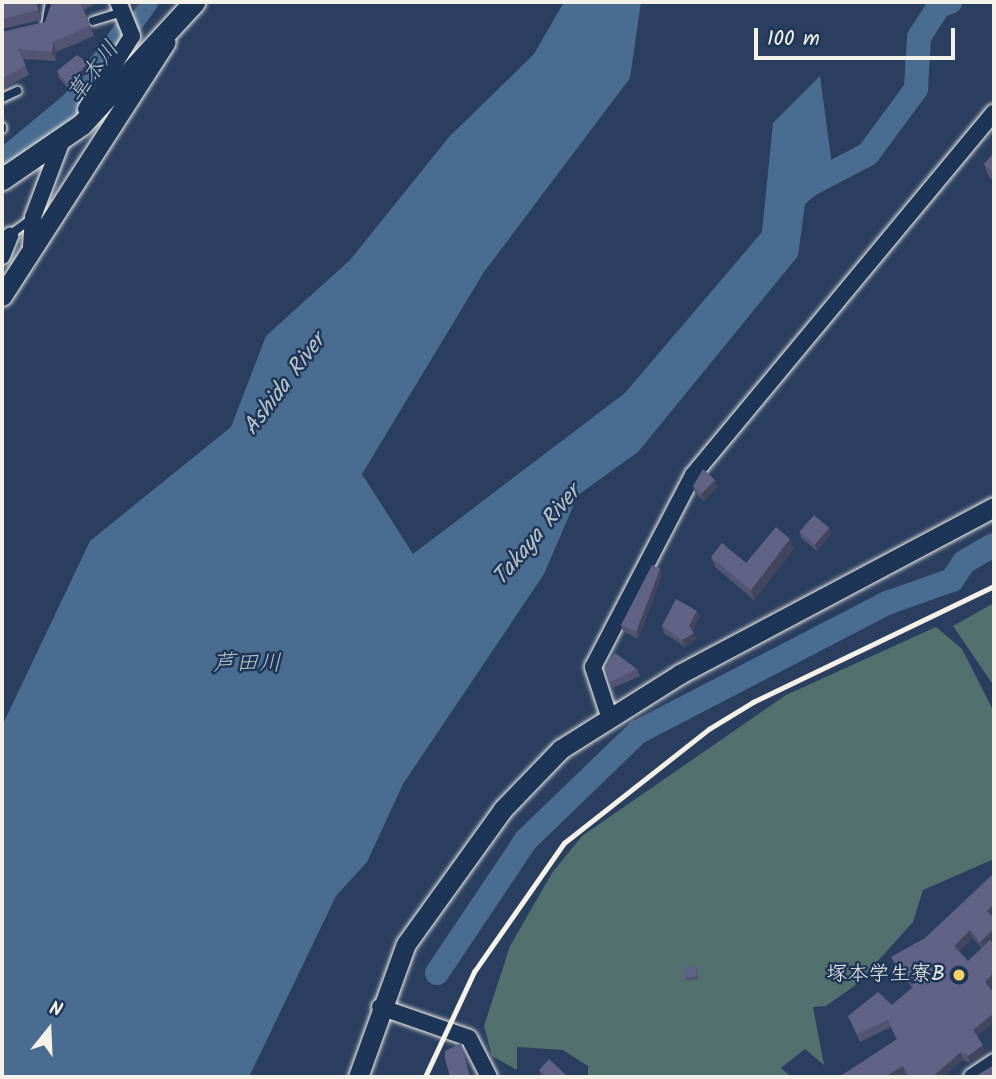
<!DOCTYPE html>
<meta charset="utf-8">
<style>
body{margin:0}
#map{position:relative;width:996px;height:1079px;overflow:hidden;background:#2a3e60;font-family:Kalam,"Klee One",sans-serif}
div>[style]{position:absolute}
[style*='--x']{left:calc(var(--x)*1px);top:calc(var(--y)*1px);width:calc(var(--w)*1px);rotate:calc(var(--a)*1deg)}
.green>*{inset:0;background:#52706e}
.water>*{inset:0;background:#4a6c90}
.river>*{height:24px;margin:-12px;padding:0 12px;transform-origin:12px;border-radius:12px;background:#4a6c90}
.roads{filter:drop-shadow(0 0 2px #f4f1e8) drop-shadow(0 0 2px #f4f1e8)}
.service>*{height:8px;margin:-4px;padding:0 4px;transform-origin:4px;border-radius:4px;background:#1d3557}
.minor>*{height:16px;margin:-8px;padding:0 8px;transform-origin:8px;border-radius:8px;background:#1d3557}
.tertiary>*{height:19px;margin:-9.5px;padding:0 9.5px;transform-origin:9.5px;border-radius:9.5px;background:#1d3557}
.secondary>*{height:21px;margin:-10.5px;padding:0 10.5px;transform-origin:10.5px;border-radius:10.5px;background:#1d3557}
.rail>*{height:4.5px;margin:-2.25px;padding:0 2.25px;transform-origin:2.25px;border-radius:2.25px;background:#f4f1e8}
.wall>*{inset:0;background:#535473;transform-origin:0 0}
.shaded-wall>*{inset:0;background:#43455e}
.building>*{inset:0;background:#606286;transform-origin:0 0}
.dots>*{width:19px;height:19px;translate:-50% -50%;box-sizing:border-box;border:4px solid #1d3557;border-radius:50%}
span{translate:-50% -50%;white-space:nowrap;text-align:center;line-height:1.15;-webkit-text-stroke:5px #1d3557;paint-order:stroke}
.poi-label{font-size:21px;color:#f4f1e8}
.right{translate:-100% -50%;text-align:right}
.water-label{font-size:23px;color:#b8c2c9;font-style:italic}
.frame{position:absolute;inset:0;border:4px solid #f4f1e8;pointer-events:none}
.north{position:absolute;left:14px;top:995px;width:70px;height:70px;-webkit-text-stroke:5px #1d3557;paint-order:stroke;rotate:18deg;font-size:19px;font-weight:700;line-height:28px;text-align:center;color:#f4f1e8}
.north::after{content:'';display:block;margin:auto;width:24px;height:32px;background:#f4f1e8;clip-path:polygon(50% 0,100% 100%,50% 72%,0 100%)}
.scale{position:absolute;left:754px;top:28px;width:201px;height:32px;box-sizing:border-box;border:4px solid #f4f1e8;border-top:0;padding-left:9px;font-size:21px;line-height:24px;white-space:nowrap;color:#f4f1e8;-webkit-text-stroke:5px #1d3557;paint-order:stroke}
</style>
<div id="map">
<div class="green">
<i style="clip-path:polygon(994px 603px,994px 686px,953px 626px)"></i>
<i style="clip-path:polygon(936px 627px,962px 649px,994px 712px,994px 859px,923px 890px,913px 922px,857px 984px,826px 1006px,813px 1007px,824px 1065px,805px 1049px,781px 1068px,791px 1077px,588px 1077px,588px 1066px,563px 1050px,517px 1047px,517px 1070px,492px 1056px,484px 1026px,510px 946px,552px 873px,582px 836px,786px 695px)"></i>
</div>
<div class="water">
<i style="clip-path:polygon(564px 2px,641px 2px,630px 78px,484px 272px,362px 474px,413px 554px,625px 393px,762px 232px,773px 123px,820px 76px,834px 180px,805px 204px,798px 256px,638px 452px,578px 495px,544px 574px,403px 784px,367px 862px,336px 896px,249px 1077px,2px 1077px,2px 726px,90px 541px,231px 427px,266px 336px,350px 260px,449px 137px,534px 54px)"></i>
</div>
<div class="river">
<i style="--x:2;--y:162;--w:92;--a:-39.7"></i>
<i style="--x:73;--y:103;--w:125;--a:-54.1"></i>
<i style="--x:805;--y:187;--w:71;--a:-27.6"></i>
<i style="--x:868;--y:154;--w:81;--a:-53.6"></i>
<i style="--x:916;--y:89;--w:52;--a:-86.7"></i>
<i style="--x:919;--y:37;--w:37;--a:-57"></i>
<i style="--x:939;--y:6;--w:12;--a:-20"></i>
<i style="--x:437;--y:973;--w:160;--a:-56.2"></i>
<i style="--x:526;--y:840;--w:156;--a:-44"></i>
<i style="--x:638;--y:732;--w:280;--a:-27.4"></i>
<i style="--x:887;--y:603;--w:69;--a:-19.5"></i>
<i style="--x:952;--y:580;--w:22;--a:-56"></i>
<i style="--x:964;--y:562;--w:34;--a:-30"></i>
</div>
<div class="roads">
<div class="service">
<i style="--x:93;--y:21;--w:31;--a:-17"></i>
<i style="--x:46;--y:25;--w:23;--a:-80"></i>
<i style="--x:2;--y:98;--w:17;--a:-25"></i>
<i style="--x:2;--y:127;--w:2;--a:90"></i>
<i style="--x:8;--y:236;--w:29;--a:-36"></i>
</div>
<div class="minor">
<i style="--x:86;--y:109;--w:86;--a:-57.8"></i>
<i style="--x:132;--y:36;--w:37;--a:-112"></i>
<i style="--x:31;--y:246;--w:29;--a:-86"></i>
<i style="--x:33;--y:217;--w:79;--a:-69.3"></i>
<i style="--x:2;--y:256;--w:22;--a:-68"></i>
<i style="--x:609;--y:716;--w:52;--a:-108.1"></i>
<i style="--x:593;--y:667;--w:216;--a:-62.5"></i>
<i style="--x:693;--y:475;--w:471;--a:-50.3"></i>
<i style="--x:380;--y:1007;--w:94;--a:19.2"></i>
<i style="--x:469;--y:1038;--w:44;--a:62.9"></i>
<i style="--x:972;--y:1077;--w:27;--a:-34"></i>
</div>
<div class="tertiary">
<i style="--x:2;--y:296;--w:302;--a:-57.2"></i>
<i style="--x:358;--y:1077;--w:141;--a:-70.2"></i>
<i style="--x:406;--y:944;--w:166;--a:-54.3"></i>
<i style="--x:503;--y:809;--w:83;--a:-46"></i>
<i style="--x:561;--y:749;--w:141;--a:-32.2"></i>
<i style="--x:680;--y:674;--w:356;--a:-28"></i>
</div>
<div class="secondary">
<i style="--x:2;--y:179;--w:97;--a:-34.5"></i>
<i style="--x:82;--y:124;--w:166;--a:-47.4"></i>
</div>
</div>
<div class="rail">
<i style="--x:425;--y:1077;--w:116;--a:-65"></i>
<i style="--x:474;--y:972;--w:157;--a:-55.1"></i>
<i style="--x:564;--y:843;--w:184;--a:-38.2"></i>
<i style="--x:709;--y:729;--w:52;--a:-31.5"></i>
<i style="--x:753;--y:702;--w:267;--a:-25.7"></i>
</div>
<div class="wall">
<i style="clip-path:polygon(52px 2px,98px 2px,84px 10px,94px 36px,56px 52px,56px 61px,23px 59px,29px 75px,2px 89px,2px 32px,45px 22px)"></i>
<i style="clip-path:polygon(2px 4px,39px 6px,41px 20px,2px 29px)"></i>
<i style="clip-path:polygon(90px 69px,71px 92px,59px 78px,57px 71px)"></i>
<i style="clip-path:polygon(994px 153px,994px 182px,989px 177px,984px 164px)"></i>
<i style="clip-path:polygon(715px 480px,717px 487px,704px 501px,695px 493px,693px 486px)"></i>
<i style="clip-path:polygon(829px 528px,831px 534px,817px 551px,801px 538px,799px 531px)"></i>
<i style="clip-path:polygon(794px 549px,754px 600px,715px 567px,711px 557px,746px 563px)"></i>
<i style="clip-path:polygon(662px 575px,638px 639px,623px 631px,621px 625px)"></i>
<i style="clip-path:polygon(700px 617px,692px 630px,696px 639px,685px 647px,664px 633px,662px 626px)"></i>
<i style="left:637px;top:669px;width:8px;height:30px;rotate:67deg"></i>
<i style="clip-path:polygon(evenodd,992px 916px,994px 939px,991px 941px,994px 982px,990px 987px,994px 993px,994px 1022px,977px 1036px,985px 1052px,970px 1063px,963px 1060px,943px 1077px,908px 1077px,905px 1074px,899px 1077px,897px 1040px,891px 1027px,860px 1042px,848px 1016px,892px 1005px,912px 988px,894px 964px,891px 957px,992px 916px,973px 938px,982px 948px,968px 961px,959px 951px,973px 938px)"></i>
<i style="clip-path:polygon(697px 969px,698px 979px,687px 981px,685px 977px)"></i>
<i style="clip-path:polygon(539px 1070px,568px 1077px,544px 1077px,541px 1075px)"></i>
</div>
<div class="shaded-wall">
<i style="clip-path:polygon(36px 2px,37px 2px,39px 6px,41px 20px,38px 10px)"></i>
<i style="clip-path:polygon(130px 2px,140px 2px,133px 12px)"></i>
<i style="clip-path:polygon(53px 42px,56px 52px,56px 61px,52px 52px)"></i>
<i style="clip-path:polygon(88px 63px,90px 69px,71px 92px,68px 85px)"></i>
<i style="clip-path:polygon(715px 480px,717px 487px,704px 501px,701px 494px)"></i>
<i style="clip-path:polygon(829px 528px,831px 534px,817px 551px,815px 544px)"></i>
<i style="clip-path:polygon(790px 539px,794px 549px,754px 600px,751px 590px)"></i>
<i style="clip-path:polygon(660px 569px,662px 575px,638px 639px,636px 632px)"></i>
<i style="clip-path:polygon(697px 611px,700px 617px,692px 632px,689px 626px)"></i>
<i style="clip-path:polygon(694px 633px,696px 639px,685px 647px,682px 640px)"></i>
<i style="clip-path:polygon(994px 905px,994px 914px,990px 918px,987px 911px)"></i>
<i style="clip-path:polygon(994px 929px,994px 939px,983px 949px,980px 942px)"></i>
<i style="clip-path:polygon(970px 930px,973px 938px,957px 953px,954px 946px)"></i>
<i style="clip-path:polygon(994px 972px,994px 982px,988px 989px,985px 982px)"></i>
<i style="clip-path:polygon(993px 1014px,994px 1022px,976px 1037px,973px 1030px)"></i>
<i style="clip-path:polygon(983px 1045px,985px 1052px,970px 1063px,968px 1056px)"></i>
<i style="clip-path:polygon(961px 1052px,963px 1060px,943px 1077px,932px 1077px)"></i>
<i style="clip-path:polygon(903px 1066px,905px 1074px,899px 1077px,885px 1077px)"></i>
</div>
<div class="building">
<i style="clip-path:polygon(14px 2px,36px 2px,38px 10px,2px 19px,2px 4px)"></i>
<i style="clip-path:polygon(52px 2px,80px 2px,90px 26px,53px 42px,52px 52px,18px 49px,26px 66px,2px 78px,2px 32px,45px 22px)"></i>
<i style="clip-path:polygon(77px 55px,88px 63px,68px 85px,57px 71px)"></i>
<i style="clip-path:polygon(994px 153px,994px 174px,984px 164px)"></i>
<i style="clip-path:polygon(703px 469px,715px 480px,701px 494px,693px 486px)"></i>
<i style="left:814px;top:515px;width:20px;height:22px;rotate:41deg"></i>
<i style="clip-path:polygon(776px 527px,790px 539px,751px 590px,711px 557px,722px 543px,746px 563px)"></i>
<i style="clip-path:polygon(652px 565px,660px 569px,636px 632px,621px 625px)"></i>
<i style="clip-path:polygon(676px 599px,697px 611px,689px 626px,694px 633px,682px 640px,662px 626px)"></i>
<i style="clip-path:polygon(615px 653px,637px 669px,610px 682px,605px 666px)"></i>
<i style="clip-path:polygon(993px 874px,994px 875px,994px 905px,987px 911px,994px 918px,994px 929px,980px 942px,970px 930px,954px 946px,968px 961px,990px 940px,994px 944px,994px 972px,985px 982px,994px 993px,994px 1015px,993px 1014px,973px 1030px,983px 1045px,968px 1056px,961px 1052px,932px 1077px,910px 1077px,903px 1066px,885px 1077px,839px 1077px,897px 1039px,888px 1020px,857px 1034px,848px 1016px,878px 992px,892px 1005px,914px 986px,891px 957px,925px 938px)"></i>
<i style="left:695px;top:965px;width:11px;height:11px;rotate:80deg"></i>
<i style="clip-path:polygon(461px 1043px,470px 1077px,450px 1077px,445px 1059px,445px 1051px)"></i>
<i style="clip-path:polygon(549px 1059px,568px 1077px,548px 1077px,539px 1070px)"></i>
<i style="clip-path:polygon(994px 1065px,994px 1077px,974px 1077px)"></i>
</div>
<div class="dots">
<i style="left:959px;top:975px;background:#ffd166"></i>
</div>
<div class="poi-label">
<span class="right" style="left:945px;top:975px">塚本学生寮B</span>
</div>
<div class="water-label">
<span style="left:94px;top:72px;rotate:-53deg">草木川</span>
<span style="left:285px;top:385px;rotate:-53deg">Ashida River</span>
<span style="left:537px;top:536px;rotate:-50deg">Takaya River</span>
<span style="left:247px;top:664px">芦田川</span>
</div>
<div class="frame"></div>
<div class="north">N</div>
<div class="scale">100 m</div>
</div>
